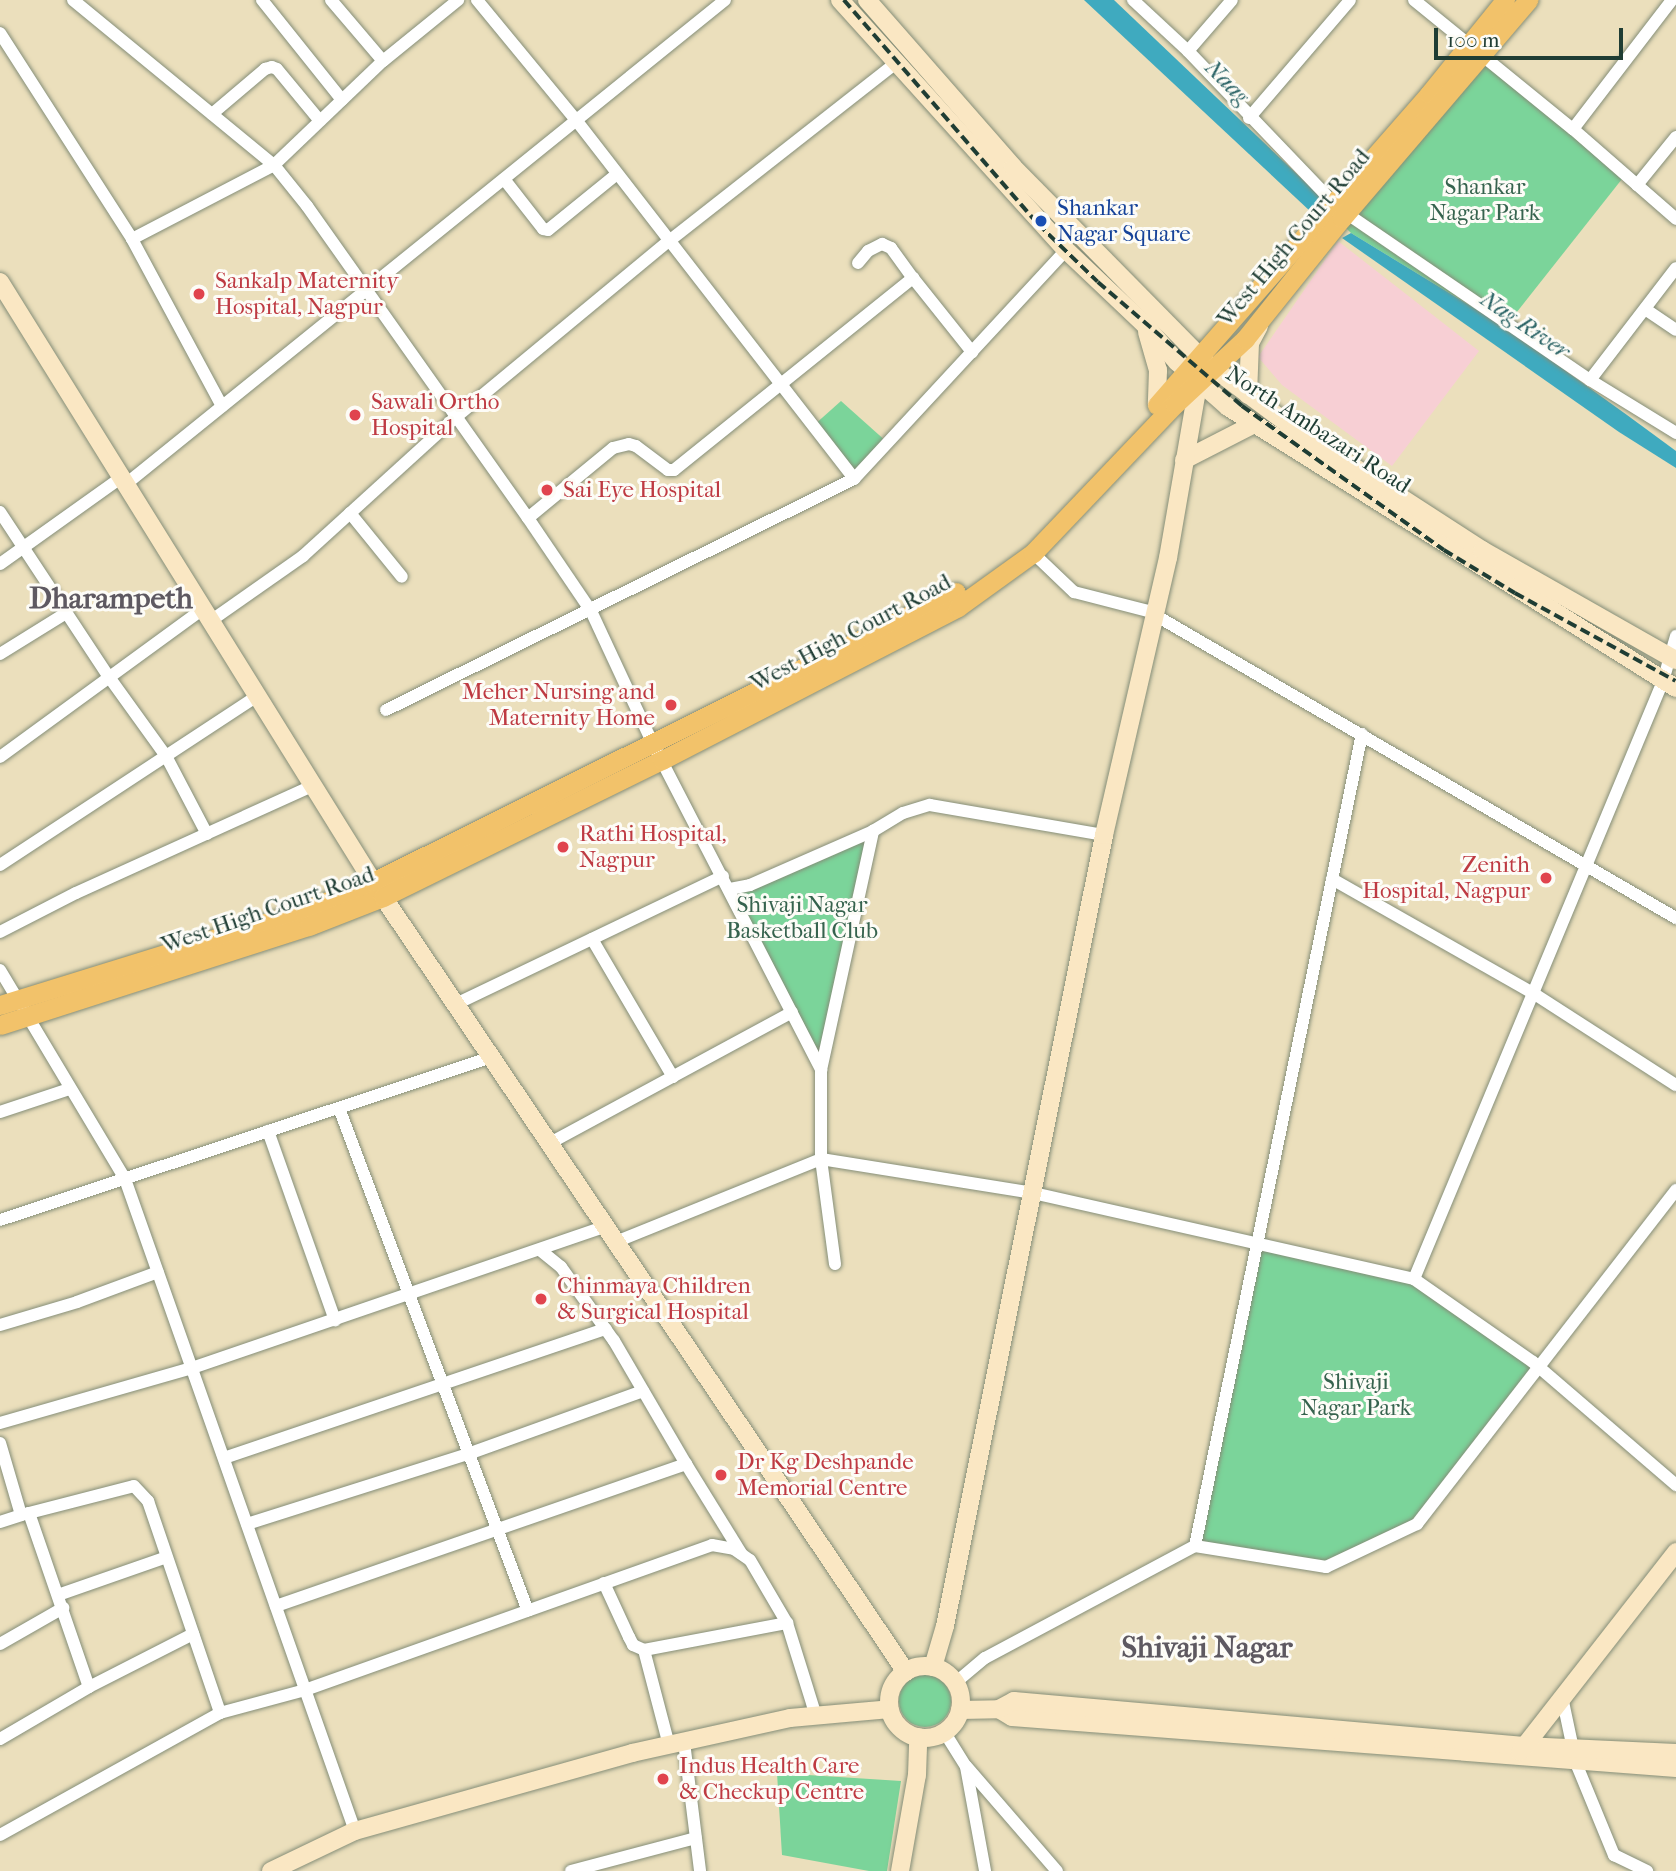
<!DOCTYPE html>
<style>
body{margin:0}
#map{position:relative;width:1676px;height:1871px;overflow:hidden;background:#ebdfbc;font-family:"IM FELL French Canon",serif}
div>[style]{position:absolute}
[style*='--x']{left:calc(var(--x)*1px);top:calc(var(--y)*1px);width:calc(var(--w)*1px);rotate:calc(var(--a)*1deg)}
.built>*{inset:0;background:#f7cfd4}
.green>*{inset:0;background:#7bd49a}
.round{border-radius:50%}
.water>*{inset:0;background:#3faabf}
.roads{filter:drop-shadow(0 0 2px #858e78) drop-shadow(0 0 2px #858e78)}
.street>*{height:12px;margin:-6px;padding:0 6px;transform-origin:6px;border-radius:6px;background:#fff}
.secondary>*{height:18px;margin:-9px;padding:0 9px;transform-origin:9px;border-radius:9px;background:#fae7c3}
.secondary>.ring{margin:-9px;padding:0;box-sizing:content-box;background:none;border:18px solid #fae7c3;border-radius:50%}
.primary>*{height:19px;margin:-9.5px;padding:0 9.5px;transform-origin:9.5px;border-radius:9.5px;background:#f2c26a}
.rail>*{height:3.5px;margin-top:-1.75px;transform-origin:0;background:repeating-linear-gradient(90deg,#1f3d34 0 10px,transparent 0 15px)}
.dots>*{width:19px;height:19px;translate:-50% -50%;box-sizing:border-box;border:4px solid #fdfcf7;border-radius:50%}
span{translate:-50% -50%;white-space:nowrap;text-align:center;line-height:1.15;-webkit-text-stroke:6px #fdfcf7;paint-order:stroke}
.park-label{font-size:23px;color:#36634e}
.transit-label{font-size:23px;color:#164399}
.left{translate:0 -50%;text-align:left}
.street-label{font-size:23px;color:#1f3d34}
.health-label{font-size:23px;color:#be3a42}
.right{translate:-100% -50%;text-align:right}
.water-label{font-size:24px;color:#2a6365;font-style:italic}
.district-label{font-size:30px;color:#5e5961;font-weight:700}
.scale{position:absolute;left:1434px;top:28px;width:189px;height:32px;box-sizing:border-box;border:4px solid #1f3d34;border-top:0;padding-left:9px;font-size:21px;line-height:24px;white-space:nowrap;color:#1f3d34;-webkit-text-stroke:5px #fdfcf7;paint-order:stroke}
</style>
<div id="map">
<div class="built">
<i style="clip-path:polygon(1338px 241px,1479px 351px,1392px 466px,1282px 385px,1258px 357px)"></i>
</div>
<div class="green">
<i style="clip-path:polygon(1483px 59px,1622px 179px,1505px 327px,1351px 233px,1342px 224px)"></i>
<i style="clip-path:polygon(841px 401px,888px 443px,854px 479px,813px 426px)"></i>
<i style="clip-path:polygon(868px 837px,821px 1070px,735px 892px)"></i>
<i style="clip-path:polygon(1257px 1245px,1414px 1279px,1538px 1367px,1417px 1523px,1326px 1567px,1195px 1545px)"></i>
<i class="round" style="left:899px;top:1675px;width:52px;height:52px"></i>
<i style="clip-path:polygon(777px 1773px,901px 1781px,887px 1871px,869px 1871px,782px 1855px)"></i>
</div>
<div class="water">
<i style="clip-path:polygon(1084px 0,1114px 0,1321px 197px,1311px 212px)"></i>
<i style="clip-path:polygon(1351px 233px,1505px 327px,1627px 415px,1676px 451px,1676px 468px,1619px 432px,1342px 238px)"></i>
</div>
<div class="roads">
<div class="street">
<i style="--x:73;--y:0;--w:260;--a:39.4"></i>
<i style="--x:274;--y:165;--w:53;--a:51.2"></i>
<i style="--x:307;--y:206;--w:382;--a:54.7"></i>
<i style="--x:528;--y:518;--w:112;--a:55.9"></i>
<i style="--x:591;--y:611;--w:147;--a:65"></i>
<i style="--x:653;--y:744;--w:367;--a:62.7"></i>
<i style="--x:262;--y:0;--w:128;--a:51.3"></i>
<i style="--x:331;--y:0;--w:80;--a:49.6"></i>
<i style="--x:477;--y:0;--w:156;--a:50.5"></i>
<i style="--x:576;--y:120;--w:454;--a:52.2"></i>
<i style="--x:1133;--y:0;--w:75;--a:42.8"></i>
<i style="--x:1188;--y:51;--w:211;--a:46.2"></i>
<i style="--x:1414;--y:0;--w:205;--a:39.1"></i>
<i style="--x:1573;--y:129;--w:137;--a:41.1"></i>
<i style="--x:0;--y:33;--w:245;--a:57.3"></i>
<i style="--x:132;--y:239;--w:190;--a:61.7"></i>
<i style="--x:1188;--y:51;--w:67;--a:-49.2"></i>
<i style="--x:212;--y:114;--w:70;--a:-40.3"></i>
<i style="--x:265;--y:69;--w:7;--a:-16"></i>
<i style="--x:272;--y:67;--w:5;--a:22"></i>
<i style="--x:277;--y:69;--w:67;--a:50.4"></i>
<i style="--x:1249;--y:118;--w:155;--a:-49.4"></i>
<i style="--x:1573;--y:129;--w:163;--a:-52.5"></i>
<i style="--x:504;--y:179;--w:63;--a:52"></i>
<i style="--x:543;--y:229;--w:5;--a:11"></i>
<i style="--x:548;--y:230;--w:89;--a:-39.1"></i>
<i style="--x:1637;--y:185;--w:62;--a:-50.9"></i>
<i style="--x:1346;--y:213;--w:296;--a:34.4"></i>
<i style="--x:1590;--y:380;--w:101;--a:31.6"></i>
<i style="--x:132;--y:239;--w:160;--a:-27.5"></i>
<i style="--x:274;--y:165;--w:151;--a:-43.7"></i>
<i style="--x:383;--y:61;--w:97;--a:-39.1"></i>
<i style="--x:858;--y:263;--w:16;--a:-50"></i>
<i style="--x:868;--y:251;--w:16;--a:-27"></i>
<i style="--x:882;--y:244;--w:10;--a:24"></i>
<i style="--x:891;--y:248;--w:37;--a:54"></i>
<i style="--x:1645;--y:309;--w:37;--a:34"></i>
<i style="--x:1590;--y:380;--w:141;--a:-52.5"></i>
<i style="--x:126;--y:484;--w:770;--a:-38.94"></i>
<i style="--x:0;--y:512;--w:198;--a:56.6"></i>
<i style="--x:109;--y:677;--w:97;--a:54.2"></i>
<i style="--x:166;--y:756;--w:88;--a:62.3"></i>
<i style="--x:350;--y:513;--w:82;--a:50.9"></i>
<i style="--x:528;--y:518;--w:110;--a:-39.5"></i>
<i style="--x:613;--y:448;--w:16;--a:-14"></i>
<i style="--x:629;--y:444;--w:7;--a:16"></i>
<i style="--x:636;--y:446;--w:40;--a:37"></i>
<i style="--x:668;--y:470;--w:6;--a:0"></i>
<i style="--x:674;--y:470;--w:307;--a:-38.8"></i>
<i style="--x:913;--y:278;--w:95;--a:51.4"></i>
<i style="--x:1033;--y:553;--w:57;--a:43.6"></i>
<i style="--x:1074;--y:592;--w:76;--a:14.4"></i>
<i style="--x:1148;--y:611;--w:611;--a:30.18"></i>
<i style="--x:0;--y:564;--w:150;--a:-35.5"></i>
<i style="--x:212;--y:620;--w:111;--a:-35.1"></i>
<i style="--x:303;--y:556;--w:207;--a:-42.3"></i>
<i style="--x:456;--y:417;--w:276;--a:-39.6"></i>
<i style="--x:669;--y:241;--w:288;--a:-38.1"></i>
<i style="--x:0;--y:654;--w:78;--a:-31.8"></i>
<i style="--x:386;--y:710;--w:522;--a:-26.27"></i>
<i style="--x:854;--y:479;--w:312;--a:-47.2"></i>
<i style="--x:0;--y:757;--w:253;--a:-36.1"></i>
<i style="--x:0;--y:865;--w:310;--a:-33.3"></i>
<i style="--x:1332;--y:879;--w:231;--a:29.6"></i>
<i style="--x:1533;--y:993;--w:170;--a:32.8"></i>
<i style="--x:730;--y:889;--w:20;--a:-11"></i>
<i style="--x:750;--y:885;--w:134;--a:-23.7"></i>
<i style="--x:873;--y:831;--w:35;--a:-31"></i>
<i style="--x:903;--y:813;--w:28;--a:-17"></i>
<i style="--x:930;--y:805;--w:177;--a:9.8"></i>
<i style="--x:0;--y:932;--w:85;--a:-27.2"></i>
<i style="--x:76;--y:893;--w:261;--a:-24.4"></i>
<i style="--x:592;--y:939;--w:160;--a:59.6"></i>
<i style="--x:0;--y:970;--w:244;--a:59.1"></i>
<i style="--x:125;--y:1179;--w:691;--a:70.57"></i>
<i style="--x:456;--y:1004;--w:296;--a:-25.6"></i>
<i style="--x:339;--y:1108;--w:537;--a:69.41"></i>
<i style="--x:0;--y:1112;--w:73;--a:-18.4"></i>
<i style="--x:268;--y:1131;--w:201;--a:70.5"></i>
<i style="--x:550;--y:1143;--w:275;--a:-28.4"></i>
<i style="--x:0;--y:1220;--w:518;--a:-18.33"></i>
<i style="--x:618;--y:1241;--w:219;--a:-22"></i>
<i style="--x:821;--y:1159;--w:215;--a:9.1"></i>
<i style="--x:1033;--y:1193;--w:391;--a:12.7"></i>
<i style="--x:1414;--y:1279;--w:145;--a:34.9"></i>
<i style="--x:1533;--y:1362;--w:189;--a:40.7"></i>
<i style="--x:835;--y:1264;--w:106;--a:-97.6"></i>
<i style="--x:821;--y:1159;--w:89;--a:-90"></i>
<i style="--x:821;--y:1070;--w:245;--a:-77.7"></i>
<i style="--x:1414;--y:1279;--w:648;--a:-67.39"></i>
<i style="--x:1663;--y:681;--w:47;--a:-73.9"></i>
<i style="--x:0;--y:1325;--w:80;--a:-16.6"></i>
<i style="--x:77;--y:1302;--w:86;--a:-20.3"></i>
<i style="--x:0;--y:1423;--w:200;--a:-16"></i>
<i style="--x:192;--y:1368;--w:439;--a:-18.9"></i>
<i style="--x:0;--y:1443;--w:75;--a:73.7"></i>
<i style="--x:21;--y:1515;--w:8;--a:-14"></i>
<i style="--x:29;--y:1513;--w:184;--a:71"></i>
<i style="--x:89;--y:1687;--w:103;--a:149.7"></i>
<i style="--x:224;--y:1458;--w:403;--a:-18.7"></i>
<i style="--x:686;--y:1464;--w:105;--a:58.3"></i>
<i style="--x:29;--y:1513;--w:108;--a:-14.4"></i>
<i style="--x:134;--y:1486;--w:21;--a:47"></i>
<i style="--x:148;--y:1501;--w:224;--a:71.2"></i>
<i style="--x:0;--y:1522;--w:22;--a:-18"></i>
<i style="--x:247;--y:1524;--w:232;--a:-17.6"></i>
<i style="--x:468;--y:1454;--w:186;--a:-19.8"></i>
<i style="--x:1195;--y:1546;--w:829;--a:-78.38"></i>
<i style="--x:604;--y:1583;--w:60;--a:65.2"></i>
<i style="--x:629;--y:1637;--w:9;--a:63"></i>
<i style="--x:633;--y:1645;--w:12;--a:24"></i>
<i style="--x:644;--y:1650;--w:146;--a:-10.7"></i>
<i style="--x:58;--y:1595;--w:115;--a:-19.2"></i>
<i style="--x:276;--y:1606;--w:434;--a:-19.1"></i>
<i style="--x:686;--y:1464;--w:143;--a:-120.3"></i>
<i style="--x:614;--y:1341;--w:91;--a:-125.6"></i>
<i style="--x:561;--y:1267;--w:27;--a:-141"></i>
<i style="--x:0;--y:1644;--w:73;--a:-29.7"></i>
<i style="--x:644;--y:1650;--w:98;--a:75.3"></i>
<i style="--x:955;--y:1683;--w:39;--a:-40"></i>
<i style="--x:985;--y:1658;--w:238;--a:-28.1"></i>
<i style="--x:1195;--y:1546;--w:133;--a:9.1"></i>
<i style="--x:1326;--y:1567;--w:101;--a:-25.3"></i>
<i style="--x:1417;--y:1524;--w:423;--a:-52.2"></i>
<i style="--x:89;--y:1687;--w:117;--a:-27"></i>
<i style="--x:1562;--y:1697;--w:67;--a:78"></i>
<i style="--x:1576;--y:1763;--w:100;--a:67.6"></i>
<i style="--x:1614;--y:1855;--w:37;--a:26"></i>
<i style="--x:945;--y:1733;--w:39;--a:58"></i>
<i style="--x:966;--y:1766;--w:139;--a:49.1"></i>
<i style="--x:684;--y:1742;--w:130;--a:82.9"></i>
<i style="--x:966;--y:1767;--w:106;--a:79.6"></i>
<i style="--x:0;--y:1835;--w:252;--a:-29"></i>
<i style="--x:220;--y:1713;--w:88;--a:-15.1"></i>
<i style="--x:305;--y:1690;--w:432;--a:-19.6"></i>
<i style="--x:712;--y:1545;--w:22;--a:10"></i>
<i style="--x:734;--y:1549;--w:19;--a:35"></i>
<i style="--x:750;--y:1560;--w:73;--a:59.6"></i>
<i style="--x:787;--y:1623;--w:97;--a:72.7"></i>
<i style="--x:571;--y:1871;--w:129;--a:-14.8"></i>
</div>
<div class="secondary">
<i style="--x:840;--y:0;--w:337;--a:47.9"></i>
<i style="--x:1066;--y:250;--w:109;--a:43.5"></i>
<i style="--x:1145;--y:325;--w:49;--a:49.1"></i>
<i style="--x:1177;--y:362;--w:68;--a:41.4"></i>
<i style="--x:1228;--y:407;--w:529;--a:32.1"></i>
<i style="--x:867;--y:0;--w:222;--a:48.8"></i>
<i style="--x:1013;--y:167;--w:274;--a:45.4"></i>
<i style="--x:1205;--y:362;--w:112;--a:36.7"></i>
<i style="--x:1295;--y:429;--w:223;--a:32.9"></i>
<i style="--x:1482;--y:550;--w:223;--a:29.6"></i>
<i style="--x:0;--y:282;--w:706;--a:58.13"></i>
<i style="--x:373;--y:882;--w:953;--a:55.99"></i>
<i style="--x:1147;--y:332;--w:40;--a:74"></i>
<i style="--x:1158;--y:370;--w:34;--a:92"></i>
<i style="--x:1248;--y:395;--w:52;--a:-87.8"></i>
<i style="--x:1250;--y:343;--w:19;--a:-62"></i>
<i style="--x:1184;--y:460;--w:79;--a:-27.2"></i>
<i class="ring" style="left:889px;top:1666px;width:54px;height:54px"></i>
<i style="--x:933;--y:1667;--w:43;--a:-73.7"></i>
<i style="--x:945;--y:1626;--w:807;--a:-78.63"></i>
<i style="--x:1104;--y:835;--w:284;--a:-77"></i>
<i style="--x:1168;--y:558;--w:164;--a:-80.2"></i>
<i style="--x:1196;--y:396;--w:20;--a:-131"></i>
<i style="--x:999;--y:1709;--w:15;--a:32"></i>
<i style="--x:1012;--y:1717;--w:666;--a:4.39"></i>
<i style="--x:960;--y:1710;--w:39;--a:-1"></i>
<i style="--x:999;--y:1709;--w:17;--a:-28"></i>
<i style="--x:1014;--y:1701;--w:512;--a:5.04"></i>
<i style="--x:1524;--y:1746;--w:152;--a:2.6"></i>
<i style="--x:1520;--y:1752;--w:254;--a:-52"></i>
<i style="--x:271;--y:1871;--w:93;--a:-25.5"></i>
<i style="--x:355;--y:1831;--w:288;--a:-15.7"></i>
<i style="--x:632;--y:1753;--w:162;--a:-12.5"></i>
<i style="--x:790;--y:1718;--w:100;--a:-5.1"></i>
<i style="--x:900;--y:1871;--w:97;--a:-80"></i>
<i style="--x:917;--y:1775;--w:38;--a:-88"></i>
</div>
<div class="primary">
<i style="--x:1157;--y:405;--w:413;--a:-48.8"></i>
<i style="--x:1429;--y:94;--w:121;--a:-51"></i>
<i style="--x:0;--y:1005;--w:318;--a:-17.2"></i>
<i style="--x:304;--y:911;--w:75;--a:-22.8"></i>
<i style="--x:373;--y:882;--w:651;--a:-26.45"></i>
<i style="--x:0;--y:1025;--w:324;--a:-17.8"></i>
<i style="--x:309;--y:926;--w:79;--a:-21.4"></i>
<i style="--x:383;--y:897;--w:311;--a:-26.2"></i>
<i style="--x:662;--y:760;--w:333;--a:-27.3"></i>
<i style="--x:958;--y:607;--w:92;--a:-35.8"></i>
<i style="--x:1033;--y:553;--w:206;--a:-46.4"></i>
<i style="--x:1175;--y:404;--w:96;--a:-42.9"></i>
<i style="--x:1245;--y:339;--w:155;--a:-51.3"></i>
<i style="--x:1342;--y:218;--w:287;--a:-49.5"></i>
</div>
</div>
<div class="rail">
<i style="--x:844;--y:0;--w:296;--a:49.1"></i>
<i style="--x:1038;--y:224;--w:83;--a:44"></i>
<i style="--x:1098;--y:282;--w:190;--a:40.7"></i>
<i style="--x:1242;--y:406;--w:248;--a:35.5"></i>
<i style="--x:1444;--y:550;--w:83;--a:31.2"></i>
<i style="--x:1515;--y:593;--w:183;--a:28.7"></i>
</div>
<div class="dots">
<i style="left:1041px;top:221px;background:#1a4fb4"></i>
<i style="left:199px;top:294px;background:#e0444e"></i>
<i style="left:355px;top:415px;background:#e0444e"></i>
<i style="left:547px;top:490px;background:#e0444e"></i>
<i style="left:671px;top:705px;background:#e0444e"></i>
<i style="left:563px;top:847px;background:#e0444e"></i>
<i style="left:1546px;top:878px;background:#e0444e"></i>
<i style="left:541px;top:1299px;background:#e0444e"></i>
<i style="left:721px;top:1475px;background:#e0444e"></i>
<i style="left:663px;top:1779px;background:#e0444e"></i>
</div>
<div class="park-label">
<span style="left:1485px;top:200px">Shankar<br>Nagar Park</span>
<span style="left:802px;top:918px">Shivaji Nagar<br>Basketball Club</span>
<span style="left:1356px;top:1395px">Shivaji<br>Nagar Park</span>
</div>
<div class="transit-label">
<span class="left" style="left:1057px;top:221px">Shankar<br>Nagar Square</span>
</div>
<div class="street-label">
<span style="left:1294px;top:238px;rotate:-50deg">West High Court Road</span>
<span style="left:1318px;top:430px;rotate:33deg">North Ambazari Road</span>
<span style="left:851px;top:633px;rotate:-28deg">West High Court Road</span>
<span style="left:268px;top:910px;rotate:-19deg">West High Court Road</span>
</div>
<div class="health-label">
<span class="left" style="left:215px;top:294px">Sankalp Maternity<br>Hospital, Nagpur</span>
<span class="left" style="left:371px;top:415px">Sawali Ortho<br>Hospital</span>
<span class="left" style="left:563px;top:490px">Sai Eye Hospital</span>
<span class="right" style="left:655px;top:705px">Meher Nursing and<br>Maternity Home</span>
<span class="left" style="left:579px;top:847px">Rathi Hospital,<br>Nagpur</span>
<span class="right" style="left:1530px;top:878px">Zenith<br>Hospital, Nagpur</span>
<span class="left" style="left:557px;top:1299px">Chinmaya Children<br>&amp; Surgical Hospital</span>
<span class="left" style="left:737px;top:1475px">Dr Kg Deshpande<br>Memorial Centre</span>
<span class="left" style="left:679px;top:1779px">Indus Health Care<br>&amp; Checkup Centre</span>
</div>
<div class="water-label">
<span style="left:1227px;top:82px;rotate:45deg">Naag</span>
<span style="left:1525px;top:325px;rotate:34deg">Nag River</span>
</div>
<div class="district-label">
<span style="left:111px;top:599px">Dharampeth</span>
<span style="left:1207px;top:1648px">Shivaji Nagar</span>
</div>
<div class="scale">100 m</div>
</div>
